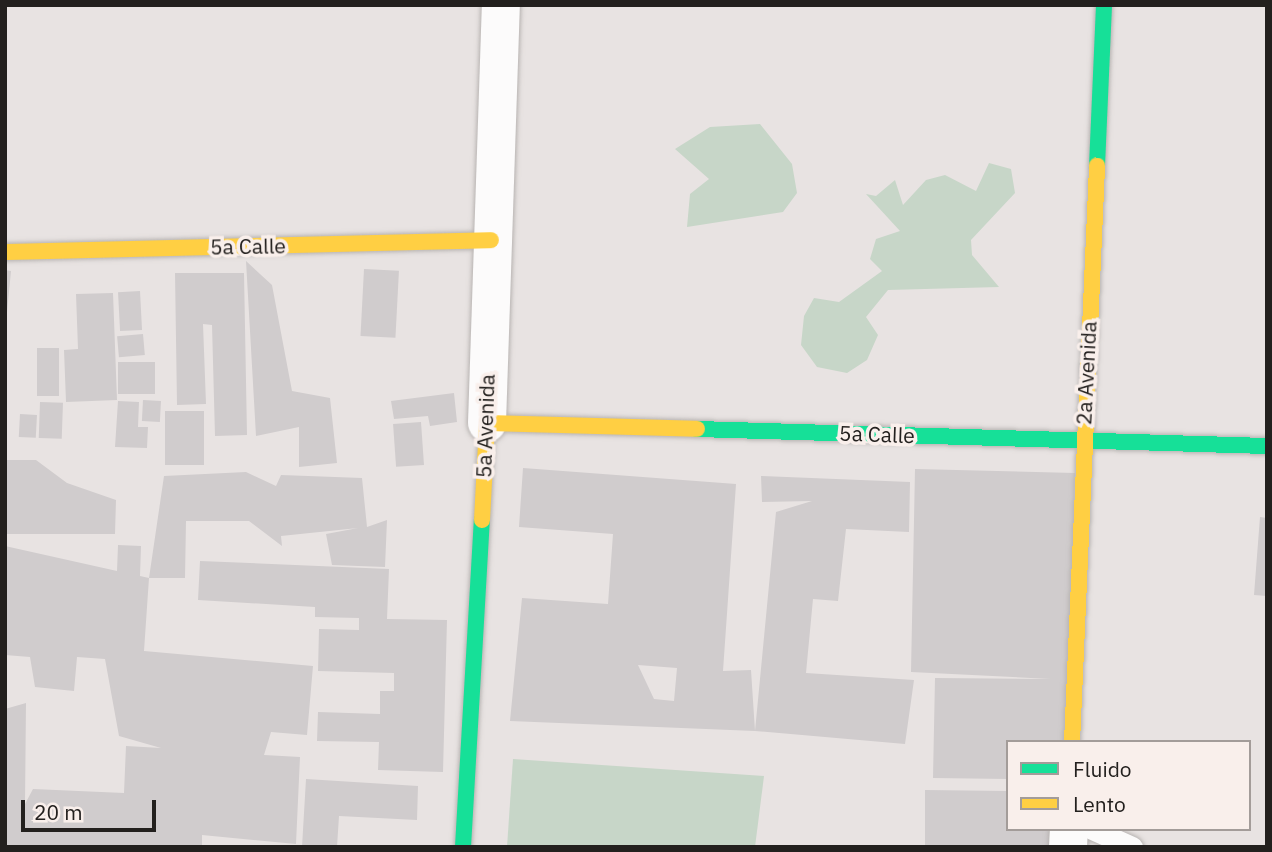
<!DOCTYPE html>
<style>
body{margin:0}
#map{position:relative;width:1272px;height:852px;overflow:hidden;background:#e8e3e2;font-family:"IBM Plex Sans",sans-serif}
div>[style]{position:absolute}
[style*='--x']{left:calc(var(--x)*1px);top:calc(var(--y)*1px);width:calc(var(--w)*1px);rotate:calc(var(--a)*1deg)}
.green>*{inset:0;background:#c7d6c8}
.building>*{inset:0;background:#d0cccd;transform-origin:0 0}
.roads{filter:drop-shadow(0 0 2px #b8b4b2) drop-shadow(0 0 2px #b8b4b2)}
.lane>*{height:21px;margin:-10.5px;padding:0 10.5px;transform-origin:10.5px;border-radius:10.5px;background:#fcfbfb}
.street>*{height:38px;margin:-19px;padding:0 19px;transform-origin:19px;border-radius:19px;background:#fcfbfb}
.fast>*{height:16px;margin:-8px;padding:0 8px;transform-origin:8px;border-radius:8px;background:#16e098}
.slow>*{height:16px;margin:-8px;padding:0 8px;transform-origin:8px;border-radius:8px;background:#ffcf43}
span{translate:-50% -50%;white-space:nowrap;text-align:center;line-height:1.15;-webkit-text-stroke:7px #f9efeb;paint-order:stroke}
.street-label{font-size:21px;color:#23201e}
.frame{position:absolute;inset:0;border:7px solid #23201e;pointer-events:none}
.legend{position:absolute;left:1006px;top:740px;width:245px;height:91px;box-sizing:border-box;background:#f9efeb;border:2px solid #a39c99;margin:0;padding:9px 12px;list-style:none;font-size:21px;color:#23201e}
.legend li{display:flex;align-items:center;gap:14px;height:35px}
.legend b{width:35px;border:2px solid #a39c99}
.scale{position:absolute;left:21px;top:800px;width:135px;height:32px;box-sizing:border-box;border:4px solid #23201e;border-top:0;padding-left:9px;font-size:21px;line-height:24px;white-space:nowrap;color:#23201e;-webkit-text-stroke:5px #f9efeb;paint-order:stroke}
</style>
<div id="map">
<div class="green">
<i style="clip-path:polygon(760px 124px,792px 164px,797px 193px,783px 212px,687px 227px,690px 194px,709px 179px,675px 149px,710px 127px)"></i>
<i style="clip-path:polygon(989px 163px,1011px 169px,1015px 193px,971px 240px,972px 255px,999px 287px,888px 290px,866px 317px,878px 335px,867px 360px,847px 373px,817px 367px,801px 345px,804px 316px,814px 298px,839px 302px,882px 271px,870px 259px,876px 239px,900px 231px,866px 194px,876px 196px,895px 180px,903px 205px,926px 180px,945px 175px,976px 191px)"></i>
<i style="clip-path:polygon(513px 759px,764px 776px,755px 847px,507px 847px)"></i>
</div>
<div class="building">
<i style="clip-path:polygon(246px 261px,272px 285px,292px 391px,330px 398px,337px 463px,299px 467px,299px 427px,256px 436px)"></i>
<i style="left:364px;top:269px;width:35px;height:67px;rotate:3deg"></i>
<i style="clip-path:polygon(5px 270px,11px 271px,7px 312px,5px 311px)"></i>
<i style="clip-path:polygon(175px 273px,244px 273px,247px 435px,215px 436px,212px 325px,203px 324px,206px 404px,177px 405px)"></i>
<i style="left:140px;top:291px;width:39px;height:22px;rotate:87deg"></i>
<i style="clip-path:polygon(113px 293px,117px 400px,66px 402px,64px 350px,78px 349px,76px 294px)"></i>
<i style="left:143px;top:334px;width:21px;height:26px;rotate:85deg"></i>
<i style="left:37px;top:348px;width:22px;height:48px"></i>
<i style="left:118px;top:362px;width:37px;height:32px"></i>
<i style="clip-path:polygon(454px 393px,457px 422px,430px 426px,428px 416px,394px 419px,391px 401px)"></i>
<i style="left:143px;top:400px;width:18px;height:21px;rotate:3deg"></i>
<i style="clip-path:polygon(118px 401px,139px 402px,138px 427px,148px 427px,147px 448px,115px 447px)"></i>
<i style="left:40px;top:402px;width:23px;height:36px;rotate:2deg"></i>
<i style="left:165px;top:411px;width:39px;height:54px"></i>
<i style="left:20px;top:414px;width:17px;height:23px;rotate:3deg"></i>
<i style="left:421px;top:422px;width:43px;height:28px;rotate:86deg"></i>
<i style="clip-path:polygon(5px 460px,36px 460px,67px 483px,116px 500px,115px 534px,5px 534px)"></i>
<i style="clip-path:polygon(evenodd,523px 468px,736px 484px,723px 671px,751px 670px,755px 731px,510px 721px,522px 598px,608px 604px,613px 534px,519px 527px,523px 468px,638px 665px,677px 668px,674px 701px,654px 699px,638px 665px)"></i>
<i style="clip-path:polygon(915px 469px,1075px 473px,1069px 742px,1008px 742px,1008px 779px,933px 778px,935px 678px,1051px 679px,911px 672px)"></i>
<i style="clip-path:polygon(246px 472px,276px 486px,281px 475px,362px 478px,367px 527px,387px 520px,385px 567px,332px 565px,326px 534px,358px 528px,281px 536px,282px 546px,249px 521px,186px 521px,185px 578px,149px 578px,144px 651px,313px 666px,307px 735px,271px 732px,264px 755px,300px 757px,296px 844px,202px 835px,202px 847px,5px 847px,5px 709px,26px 703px,25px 804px,33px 789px,124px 793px,126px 746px,161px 748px,119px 736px,105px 659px,77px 657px,74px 691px,35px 687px,30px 657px,5px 655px,5px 546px,117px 571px,118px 545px,141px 546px,140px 576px,149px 578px,164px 476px)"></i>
<i style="clip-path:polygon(761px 476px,910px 482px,909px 532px,846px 529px,838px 601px,813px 599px,806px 673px,914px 680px,905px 744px,755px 731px,776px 512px,812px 501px,762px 502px)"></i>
<i style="clip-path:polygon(1260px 517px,1267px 518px,1267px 596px,1254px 595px)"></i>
<i style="clip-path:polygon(200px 561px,389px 569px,387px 619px,447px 620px,443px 772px,378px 770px,379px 742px,317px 741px,318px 712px,380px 714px,380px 691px,394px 691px,394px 673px,318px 671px,319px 629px,359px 630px,359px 618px,315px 617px,315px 607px,198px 600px)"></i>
<i style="clip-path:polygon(306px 779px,418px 786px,417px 820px,339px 816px,337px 847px,302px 847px)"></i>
<i style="clip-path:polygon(925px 790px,1008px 791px,1008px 829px,1066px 829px,1066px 847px,925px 847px)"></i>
</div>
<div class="roads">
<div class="lane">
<i style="--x:1092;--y:829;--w:44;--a:24.2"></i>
</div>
<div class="street">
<i style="--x:487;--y:423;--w:418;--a:-88.1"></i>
<i style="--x:1068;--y:847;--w:18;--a:-87"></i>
</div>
<div class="fast">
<i style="--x:1097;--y:166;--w:161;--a:-87.5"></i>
<i style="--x:697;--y:429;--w:570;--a:1.71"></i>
<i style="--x:463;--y:847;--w:328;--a:-86.7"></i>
</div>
<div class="slow">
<i style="--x:5;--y:252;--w:486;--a:-1.4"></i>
<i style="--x:482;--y:520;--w:97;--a:-87"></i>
<i style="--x:487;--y:423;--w:210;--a:1.6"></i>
<i style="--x:1072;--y:742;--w:577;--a:-87.51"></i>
</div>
</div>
<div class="street-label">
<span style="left:248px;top:246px;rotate:-1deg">5a Calle</span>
<span style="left:1086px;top:373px;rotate:-87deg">2a Avenida</span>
<span style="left:485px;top:426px;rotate:-88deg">5a Avenida</span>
<span style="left:877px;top:434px;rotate:2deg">5a Calle</span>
</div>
<div class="frame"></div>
<ul class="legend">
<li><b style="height:9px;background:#16e098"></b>Fluido</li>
<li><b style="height:9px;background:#ffcf43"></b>Lento</li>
</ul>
<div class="scale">20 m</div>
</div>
